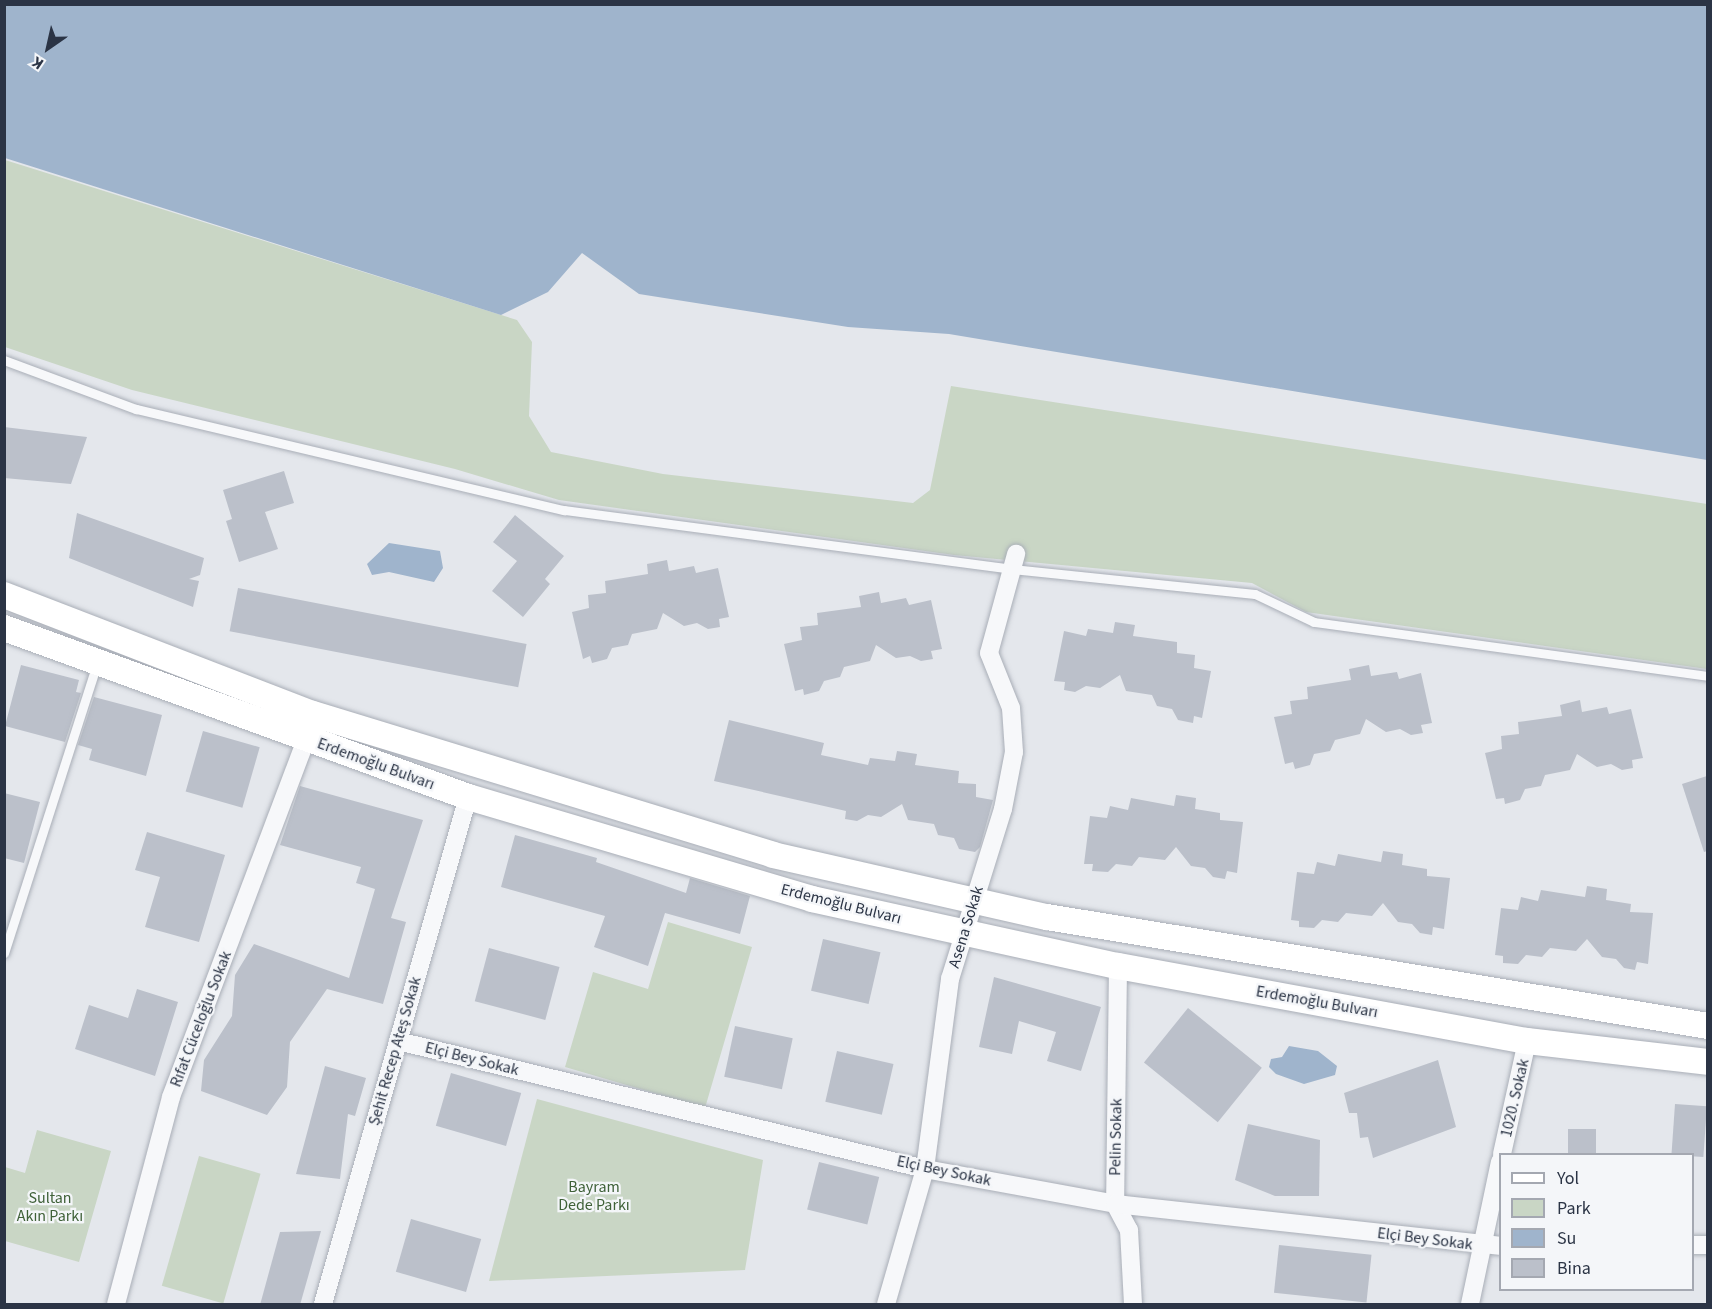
<!DOCTYPE html>
<meta charset="utf-8">
<style>
body{margin:0}
#map{position:relative;width:1712px;height:1309px;overflow:hidden;background:#e4e7ec;font-family:"Source Sans 3",sans-serif}
div>[style]{position:absolute}
[style*='--x']{left:calc(var(--x)*1px);top:calc(var(--y)*1px);width:calc(var(--w)*1px);rotate:calc(var(--a)*1deg)}
.green>*{inset:0;background:#c9d6c5;transform-origin:0 0}
.water>*{inset:0;background:#9fb4cc}
.building>*{inset:0;background:#bbc0ca;transform-origin:0 0}
.roads{filter:drop-shadow(0 0 2px #a9aeb7) drop-shadow(0 0 2px #a9aeb7)}
.service>*{height:9px;margin:-4.5px;padding:0 4.5px;transform-origin:4.5px;border-radius:4.5px;background:#f7f8fa}
.minor>*{height:18px;margin:-9px;padding:0 9px;transform-origin:9px;border-radius:9px;background:#f7f8fa}
.secondary>*{height:26px;margin:-13px;padding:0 13px;transform-origin:13px;border-radius:13px;background:#fff}
span{translate:-50% -50%;white-space:nowrap;text-align:center;line-height:1.15;-webkit-text-stroke:4.5px #f4f6f9;paint-order:stroke}
.street-label{font-size:16px;color:#2b3445}
.park-label{font-size:16px;color:#3f6138}
.frame{position:absolute;inset:0;border:6px solid #2b3445;pointer-events:none}
.legend{position:absolute;left:1499px;top:1153px;width:195px;height:138px;box-sizing:border-box;background:#f4f6f9;border:2px solid #a4a8b1;margin:0;padding:8px 10px;list-style:none;font-size:18px;color:#2b3445}
.legend li{display:flex;align-items:center;gap:12px;height:30px}
.legend b{width:30px;border:2px solid #a4a8b1}
.north{position:absolute;left:18px;top:18px;width:60px;height:60px;-webkit-text-stroke:4px #f4f6f9;paint-order:stroke;rotate:214deg;font-size:16px;font-weight:700;line-height:24px;text-align:center;color:#2b3445}
.north::after{content:'';display:block;margin:auto;width:21px;height:27px;background:#2b3445;clip-path:polygon(50% 0,100% 100%,50% 72%,0 100%)}
</style>
<div id="map">
<div class="green">
<i style="clip-path:polygon(5px 160px,517px 320px,532px 342px,529px 416px,551px 452px,663px 474px,913px 503px,930px 490px,951px 386px,1707px 504px,1707px 669px,1306px 612px,1252px 583px,954px 555px,559px 500px,455px 469px,132px 390px,5px 347px)"></i>
<i style="clip-path:polygon(668px 922px,752px 947px,705px 1108px,565px 1067px,593px 972px,648px 989px)"></i>
<i style="clip-path:polygon(537px 1099px,763px 1160px,745px 1270px,489px 1281px)"></i>
<i style="clip-path:polygon(37px 1130px,111px 1151px,79px 1262px,5px 1241px,5px 1167px,25px 1173px)"></i>
<i style="left:199px;top:1156px;width:64px;height:135px;rotate:16deg"></i>
</div>
<div class="water">
<i style="clip-path:polygon(5px 4px,1707px 5px,1707px 460px,949px 334px,848px 327px,639px 294px,582px 253px,548px 292px,501px 315px,5px 158px)"></i>
<i style="clip-path:polygon(389px 543px,440px 551px,443px 568px,434px 582px,389px 572px,372px 575px,367px 564px)"></i>
<i style="clip-path:polygon(1289px 1046px,1318px 1051px,1337px 1066px,1335px 1075px,1304px 1084px,1276px 1074px,1269px 1067px,1271px 1059px,1282px 1057px)"></i>
</div>
<div class="building">
<i style="clip-path:polygon(4px 427px,87px 437px,71px 484px,4px 478px)"></i>
<i style="clip-path:polygon(284px 471px,294px 503px,265px 512px,278px 549px,239px 562px,226px 521px,232px 519px,223px 490px)"></i>
<i style="clip-path:polygon(77px 513px,204px 558px,200px 575px,189px 579px,199px 581px,193px 607px,69px 558px)"></i>
<i style="clip-path:polygon(515px 515px,564px 556px,545px 579px,550px 584px,523px 617px,492px 591px,517px 561px,493px 542px)"></i>
<i style="clip-path:polygon(667px 560px,669px 571px,694px 566px,696px 573px,718px 568px,729px 617px,719px 619px,720px 627px,708px 629px,697px 623px,684px 626px,663px 613px,657px 629px,632px 634px,628px 645px,612px 648px,607px 659px,592px 663px,590px 656px,583px 659px,572px 612px,589px 608px,588px 595px,606px 593px,605px 581px,648px 574px,647px 564px)"></i>
<i style="left:238px;top:588px;width:294px;height:44px;rotate:11deg"></i>
<i style="clip-path:polygon(879px 592px,881px 603px,906px 598px,909px 605px,931px 600px,942px 649px,931px 651px,933px 659px,921px 661px,910px 656px,896px 658px,876px 645px,870px 661px,844px 667px,840px 677px,824px 681px,819px 691px,804px 695px,803px 689px,795px 691px,784px 644px,802px 640px,800px 627px,818px 625px,817px 613px,861px 607px,859px 596px)"></i>
<i style="clip-path:polygon(1115px 622px,1135px 625px,1133px 636px,1177px 642px,1177px 653px,1195px 655px,1194px 668px,1211px 671px,1202px 718px,1194px 716px,1193px 723px,1178px 720px,1172px 709px,1157px 706px,1152px 695px,1126px 691px,1120px 675px,1100px 688px,1086px 686px,1075px 692px,1064px 690px,1065px 682px,1054px 681px,1064px 631px,1086px 636px,1088px 629px,1113px 633px)"></i>
<i style="clip-path:polygon(21px 665px,79px 680px,76px 692px,81px 693px,65px 742px,5px 726px)"></i>
<i style="clip-path:polygon(1369px 665px,1371px 676px,1397px 672px,1399px 679px,1421px 673px,1432px 723px,1421px 725px,1423px 733px,1411px 735px,1400px 729px,1386px 732px,1366px 719px,1360px 734px,1335px 740px,1330px 751px,1314px 754px,1310px 765px,1295px 769px,1293px 762px,1285px 764px,1274px 717px,1292px 714px,1290px 701px,1308px 699px,1307px 687px,1351px 680px,1349px 669px)"></i>
<i style="clip-path:polygon(94px 697px,162px 715px,146px 776px,89px 760px,92px 749px,78px 745px)"></i>
<i style="clip-path:polygon(1580px 700px,1582px 712px,1607px 707px,1609px 714px,1631px 709px,1643px 758px,1632px 760px,1633px 768px,1622px 770px,1611px 764px,1597px 767px,1577px 754px,1570px 770px,1545px 775px,1541px 786px,1525px 789px,1520px 800px,1505px 804px,1504px 798px,1496px 799px,1485px 753px,1502px 749px,1501px 736px,1519px 734px,1518px 722px,1562px 716px,1560px 705px)"></i>
<i style="clip-path:polygon(729px 720px,824px 743px,821px 755px,868px 765px,870px 758px,895px 761px,897px 751px,917px 754px,915px 765px,959px 771px,958px 783px,976px 784px,976px 797px,993px 800px,980px 847px,975px 852px,959px 849px,954px 838px,938px 835px,934px 824px,908px 820px,902px 804px,881px 817px,868px 815px,857px 821px,845px 819px,846px 811px,714px 781px)"></i>
<i style="left:203px;top:731px;width:59px;height:63px;rotate:16deg"></i>
<i style="clip-path:polygon(1707px 776px,1707px 851px,1704px 852px,1682px 784px)"></i>
<i style="clip-path:polygon(300px 786px,423px 820px,391px 918px,406px 922px,383px 1004px,327px 989px,290px 1042px,287px 1087px,267px 1115px,201px 1091px,204px 1060px,232px 1016px,235px 975px,254px 944px,349px 978px,375px 889px,356px 883px,361px 867px,280px 845px)"></i>
<i style="clip-path:polygon(4px 793px,40px 802px,24px 863px,4px 858px)"></i>
<i style="clip-path:polygon(1176px 795px,1196px 798px,1195px 809px,1220px 813px,1220px 820px,1243px 822px,1237px 873px,1227px 871px,1225px 879px,1213px 877px,1205px 868px,1191px 866px,1176px 847px,1165px 860px,1139px 857px,1132px 866px,1116px 864px,1108px 872px,1092px 871px,1093px 864px,1084px 864px,1090px 816px,1107px 818px,1110px 806px,1128px 810px,1131px 798px,1174px 806px)"></i>
<i style="clip-path:polygon(147px 832px,225px 855px,199px 942px,145px 927px,160px 877px,135px 870px)"></i>
<i style="clip-path:polygon(515px 835px,597px 858px,596px 862px,686px 893px,690px 878px,750px 896px,740px 934px,665px 913px,648px 966px,594px 947px,605px 916px,501px 887px)"></i>
<i style="clip-path:polygon(1383px 851px,1403px 854px,1402px 865px,1427px 869px,1427px 876px,1450px 878px,1444px 929px,1433px 927px,1432px 935px,1420px 933px,1412px 924px,1398px 922px,1383px 903px,1372px 916px,1346px 913px,1338px 922px,1322px 920px,1314px 928px,1299px 927px,1299px 921px,1291px 920px,1297px 872px,1314px 874px,1317px 862px,1335px 866px,1338px 854px,1381px 862px)"></i>
<i style="clip-path:polygon(1587px 886px,1607px 889px,1606px 900px,1631px 904px,1630px 912px,1653px 913px,1648px 964px,1637px 962px,1635px 970px,1624px 968px,1616px 959px,1602px 957px,1587px 939px,1576px 951px,1550px 948px,1542px 957px,1526px 955px,1518px 964px,1503px 963px,1503px 956px,1495px 955px,1501px 908px,1518px 910px,1521px 897px,1538px 901px,1541px 890px,1585px 897px)"></i>
<i style="left:823px;top:939px;width:59px;height:53px;rotate:13deg"></i>
<i style="left:489px;top:948px;width:73px;height:55px;rotate:15deg"></i>
<i style="clip-path:polygon(994px 977px,1101px 1007px,1081px 1071px,1047px 1061px,1056px 1032px,1019px 1021px,1012px 1054px,979px 1047px)"></i>
<i style="clip-path:polygon(137px 989px,178px 1002px,155px 1076px,75px 1049px,89px 1005px,128px 1018px)"></i>
<i style="left:1188px;top:1008px;width:95px;height:70px;rotate:39deg"></i>
<i style="left:735px;top:1026px;width:59px;height:52px;rotate:12deg"></i>
<i style="left:837px;top:1051px;width:58px;height:52px;rotate:13deg"></i>
<i style="clip-path:polygon(1438px 1060px,1456px 1127px,1373px 1158px,1368px 1137px,1360px 1138px,1357px 1113px,1349px 1113px,1344px 1093px)"></i>
<i style="clip-path:polygon(325px 1066px,366px 1078px,355px 1116px,348px 1114px,340px 1179px,296px 1174px)"></i>
<i style="left:451px;top:1073px;width:73px;height:55px;rotate:16deg"></i>
<i style="left:1675px;top:1104px;width:32px;height:51px;rotate:4deg"></i>
<i style="clip-path:polygon(1248px 1124px,1320px 1140px,1319px 1196px,1275px 1196px,1235px 1180px)"></i>
<i style="left:1568px;top:1129px;width:28px;height:26px"></i>
<i style="left:819px;top:1162px;width:62px;height:49px;rotate:14deg"></i>
<i style="left:411px;top:1219px;width:73px;height:55px;rotate:16deg"></i>
<i style="clip-path:polygon(321px 1231px,300px 1305px,260px 1305px,280px 1232px)"></i>
<i style="left:1279px;top:1245px;width:93px;height:48px;rotate:6deg"></i>
</div>
<div class="roads">
<div class="service">
<i style="--x:4;--y:360;--w:141;--a:20.4"></i>
<i style="--x:136;--y:409;--w:440;--a:13.3"></i>
<i style="--x:564;--y:510;--w:452;--a:7.5"></i>
<i style="--x:1012;--y:569;--w:244;--a:5.9"></i>
<i style="--x:1255;--y:594;--w:65;--a:25.4"></i>
<i style="--x:1314;--y:622;--w:398;--a:7.8"></i>
<i style="--x:4;--y:953;--w:304;--a:-72.2"></i>
</div>
<div class="minor">
<i style="--x:1118;--y:966;--w:238;--a:90.7"></i>
<i style="--x:1115;--y:1204;--w:30;--a:62"></i>
<i style="--x:1129;--y:1230;--w:74;--a:86.9"></i>
<i style="--x:398;--y:1041;--w:542;--a:13.65"></i>
<i style="--x:925;--y:1169;--w:193;--a:10.4"></i>
<i style="--x:1115;--y:1204;--w:387;--a:6.2"></i>
<i style="--x:1502;--y:1154;--w:116;--a:-77.5"></i>
<i style="--x:1692;--y:1245;--w:16;--a:0"></i>
<i style="--x:116;--y:1304;--w:214;--a:-75.1"></i>
<i style="--x:171;--y:1097;--w:383;--a:-69.3"></i>
<i style="--x:323;--y:1304;--w:527;--a:-74.04"></i>
<i style="--x:886;--y:1304;--w:141;--a:-73.9"></i>
<i style="--x:925;--y:1169;--w:192;--a:-82.5"></i>
<i style="--x:950;--y:979;--w:178;--a:-72.7"></i>
<i style="--x:1003;--y:809;--w:58;--a:-79.1"></i>
<i style="--x:1014;--y:752;--w:44;--a:-93.9"></i>
<i style="--x:1011;--y:708;--w:59;--a:-111.8"></i>
<i style="--x:989;--y:653;--w:103;--a:-74.7"></i>
<i style="--x:1470;--y:1304;--w:145;--a:-78.1"></i>
</div>
<div class="secondary">
<i style="--x:4;--y:595;--w:331;--a:21.1"></i>
<i style="--x:313;--y:714;--w:481;--a:17"></i>
<i style="--x:773;--y:855;--w:281;--a:12.8"></i>
<i style="--x:1047;--y:917;--w:670;--a:9.36"></i>
<i style="--x:4;--y:628;--w:494;--a:20"></i>
<i style="--x:468;--y:797;--w:359;--a:16.5"></i>
<i style="--x:812;--y:899;--w:313;--a:12.4"></i>
<i style="--x:1118;--y:966;--w:416;--a:10.4"></i>
<i style="--x:1527;--y:1041;--w:182;--a:6.6"></i>
</div>
</div>
<div class="street-label">
<span style="left:376px;top:764px;rotate:20deg">Erdemoğlu Bulvarı</span>
<span style="left:841px;top:904px;rotate:14deg">Erdemoğlu Bulvarı</span>
<span style="left:966px;top:927px;rotate:-73deg">Asena Sokak</span>
<span style="left:1317px;top:1002px;rotate:10deg">Erdemoğlu Bulvarı</span>
<span style="left:201px;top:1019px;rotate:-69deg">Rıfat Cüceloğlu Sokak</span>
<span style="left:395px;top:1051px;rotate:-74deg">Şehit Recep Ateş Sokak</span>
<span style="left:472px;top:1059px;rotate:14deg">Elçi Bey Sokak</span>
<span style="left:1515px;top:1098px;rotate:-77deg">1020. Sokak</span>
<span style="left:1116px;top:1137px;rotate:-89deg">Pelin Sokak</span>
<span style="left:944px;top:1171px;rotate:12deg">Elçi Bey Sokak</span>
<span style="left:1425px;top:1239px;rotate:7deg">Elçi Bey Sokak</span>
</div>
<div class="park-label">
<span style="left:594px;top:1196px">Bayram<br>Dede Parkı</span>
<span style="left:50px;top:1207px">Sultan<br>Akın Parkı</span>
</div>
<div class="frame"></div>
<ul class="legend">
<li><b style="height:8px;background:#fff"></b>Yol</li>
<li><b style="height:16px;background:#c9d6c5"></b>Park</li>
<li><b style="height:16px;background:#9fb4cc"></b>Su</li>
<li><b style="height:16px;background:#bbc0ca"></b>Bina</li>
</ul>
<div class="north">K</div>
</div>
